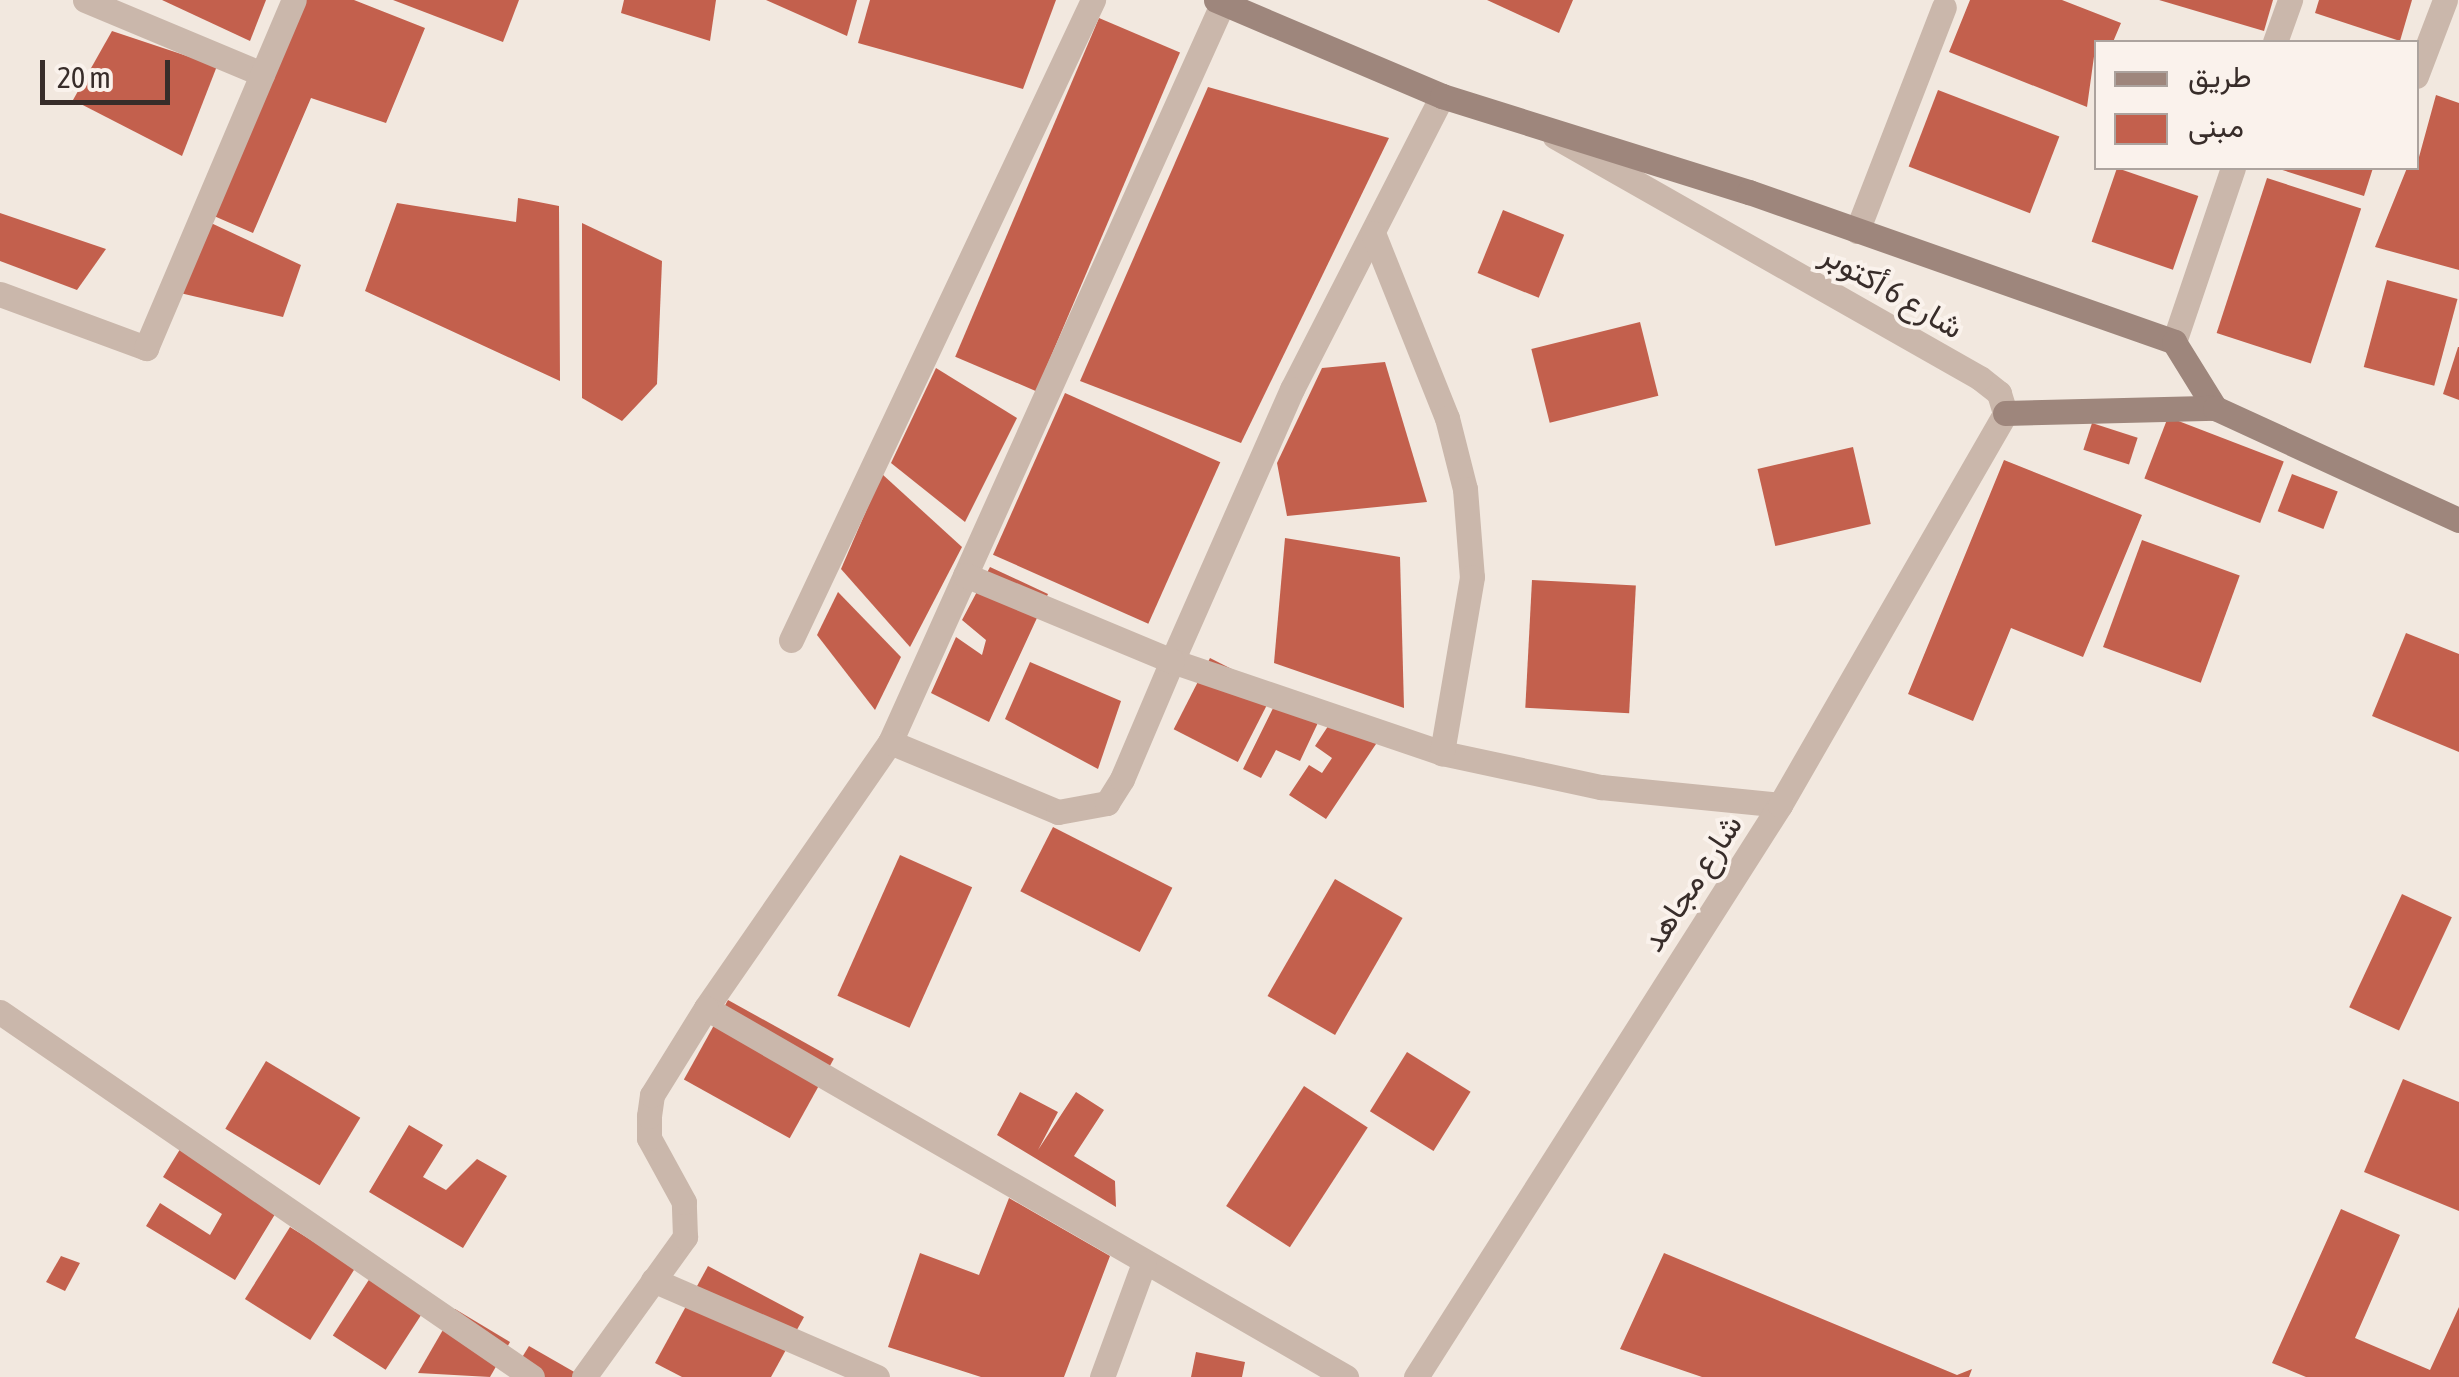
<!DOCTYPE html>
<meta charset="utf-8">
<style>
body{margin:0}
#map{position:relative;width:2459px;height:1377px;overflow:hidden;background:#f2e8df;font-family:"Asap Condensed",Vazirmatn,sans-serif}
div>[style]{position:absolute}
[style*='--x']{left:calc(var(--x)*1px);top:calc(var(--y)*1px);width:calc(var(--w)*1px);rotate:calc(var(--a)*1deg)}
.building>*{inset:0;background:#c3604d;transform-origin:0 0}
.street>*{height:25px;margin:-12.5px;padding:0 12.5px;transform-origin:12.5px;border-radius:12.5px;background:#cab7ab}
.secondary>*{height:25px;margin:-12.5px;padding:0 12.5px;transform-origin:12.5px;border-radius:12.5px;background:#9e867c}
span{translate:-50% -50%;white-space:nowrap;text-align:center;line-height:1.15;-webkit-text-stroke:8px #faf2ec;paint-order:stroke}
.street-label{font-size:32px;color:#382d2a}
.legend{position:absolute;left:2094px;top:40px;width:325px;height:130px;box-sizing:border-box;background:#faf2ec;border:2px solid #aca39e;margin:0;padding:12px 18px;list-style:none;font-size:30px;color:#382d2a}
.legend li{display:flex;align-items:center;gap:20px;height:50px}
.legend b{width:50px;border:2px solid #aca39e}
.scale{position:absolute;left:40px;top:60px;width:130px;height:45px;box-sizing:border-box;border:5px solid #382d2a;border-top:0;padding-left:12px;font-size:30px;line-height:35px;white-space:nowrap;color:#382d2a;-webkit-text-stroke:8px #faf2ec;paint-order:stroke}
</style>
<div id="map">
<div class="building">
<i style="clip-path:polygon(162px 0,266px 0,250px 41px)"></i>
<i style="clip-path:polygon(305px 0,354px 0,425px 28px,386px 123px,311px 98px,253px 233px,214px 216px)"></i>
<i style="clip-path:polygon(393px 0,519px 0,503px 42px)"></i>
<i style="clip-path:polygon(624px 0,716px 0,710px 41px,621px 13px)"></i>
<i style="clip-path:polygon(766px 0,857px 0,847px 36px)"></i>
<i style="clip-path:polygon(870px 0,1056px 0,1023px 89px,858px 43px)"></i>
<i style="clip-path:polygon(1487px 0,1573px 0,1559px 33px)"></i>
<i style="clip-path:polygon(1970px 0,2062px 0,2121px 23px,2113px 42px,2096px 42px,2087px 107px,1949px 52px)"></i>
<i style="clip-path:polygon(2159px 0,2273px 0,2264px 31px)"></i>
<i style="clip-path:polygon(2319px 0,2412px 0,2400px 41px,2315px 13px)"></i>
<i style="left:1099px;top:18px;width:88px;height:368px;rotate:23deg"></i>
<i style="clip-path:polygon(112px 31px,217px 66px,182px 156px,73px 100px)"></i>
<i style="clip-path:polygon(1208px 87px,1389px 138px,1241px 443px,1080px 381px)"></i>
<i style="left:1938px;top:90px;width:130px;height:82px;rotate:21deg"></i>
<i style="clip-path:polygon(2436px 95px,2459px 103px,2459px 270px,2375px 247px,2407px 168px,2416px 168px)"></i>
<i style="left:2117px;top:168px;width:86px;height:78px;rotate:19deg"></i>
<i style="clip-path:polygon(2276px 168px,2373px 168px,2364px 196px)"></i>
<i style="left:2267px;top:178px;width:99px;height:163px;rotate:18deg"></i>
<i style="clip-path:polygon(518px 198px,559px 206px,560px 381px,365px 291px,397px 203px,516px 222px)"></i>
<i style="left:1503px;top:210px;width:66px;height:68px;rotate:22deg"></i>
<i style="clip-path:polygon(0 213px,106px 249px,77px 290px,0 261px)"></i>
<i style="clip-path:polygon(211px 223px,301px 265px,283px 317px,180px 293px)"></i>
<i style="clip-path:polygon(582px 223px,662px 261px,657px 384px,622px 421px,582px 398px)"></i>
<i style="left:2387px;top:280px;width:73px;height:90px;rotate:15deg"></i>
<i style="left:1640px;top:322px;width:76px;height:112px;rotate:76deg"></i>
<i style="clip-path:polygon(2458px 347px,2459px 347px,2459px 400px,2443px 394px)"></i>
<i style="clip-path:polygon(1385px 362px,1427px 502px,1287px 516px,1277px 463px,1322px 368px)"></i>
<i style="clip-path:polygon(936px 368px,1017px 418px,965px 522px,891px 463px)"></i>
<i style="left:1065px;top:393px;width:170px;height:177px;rotate:24deg"></i>
<i style="left:2168px;top:417px;width:124px;height:66px;rotate:21deg"></i>
<i style="left:2092px;top:423px;width:48px;height:28px;rotate:18deg"></i>
<i style="left:1853px;top:447px;width:79px;height:98px;rotate:77deg"></i>
<i style="clip-path:polygon(2004px 460px,2142px 515px,2083px 657px,2011px 628px,1973px 721px,1908px 694px)"></i>
<i style="clip-path:polygon(882px 474px,962px 547px,910px 647px,841px 569px)"></i>
<i style="left:2292px;top:474px;width:49px;height:40px;rotate:21deg"></i>
<i style="clip-path:polygon(1285px 538px,1400px 557px,1404px 708px,1274px 663px)"></i>
<i style="left:2142px;top:540px;width:104px;height:114px;rotate:20deg"></i>
<i style="clip-path:polygon(990px 567px,1048px 594px,989px 722px,931px 693px,956px 637px,982px 655px,986px 640px,962px 620px)"></i>
<i style="left:1532px;top:580px;width:104px;height:128px;rotate:3deg"></i>
<i style="clip-path:polygon(838px 592px,901px 657px,875px 710px,817px 635px)"></i>
<i style="clip-path:polygon(2406px 633px,2459px 654px,2459px 752px,2372px 716px)"></i>
<i style="left:1210px;top:658px;width:72px;height:80px;rotate:27deg"></i>
<i style="clip-path:polygon(1030px 662px,1121px 701px,1098px 769px,1005px 719px)"></i>
<i style="clip-path:polygon(1282px 690px,1324px 710px,1300px 761px,1276px 750px,1261px 778px,1243px 769px)"></i>
<i style="clip-path:polygon(1336px 714px,1378px 741px,1326px 819px,1289px 795px,1309px 765px,1322px 773px,1332px 758px,1315px 746px)"></i>
<i style="left:1053px;top:827px;width:134px;height:72px;rotate:27deg"></i>
<i style="left:900px;top:855px;width:79px;height:154px;rotate:24deg"></i>
<i style="left:1335px;top:879px;width:78px;height:135px;rotate:30deg"></i>
<i style="left:2402px;top:894px;width:55px;height:125px;rotate:25deg"></i>
<i style="left:728px;top:1000px;width:121px;height:91px;rotate:29deg"></i>
<i style="left:1407px;top:1052px;width:75px;height:70px;rotate:32deg"></i>
<i style="left:266px;top:1061px;width:110px;height:79px;rotate:31deg"></i>
<i style="clip-path:polygon(2403px 1079px,2459px 1102px,2459px 1211px,2364px 1172px)"></i>
<i style="left:1304px;top:1086px;width:76px;height:143px;rotate:33deg"></i>
<i style="clip-path:polygon(1020px 1092px,1058px 1112px,1038px 1150px,1076px 1092px,1104px 1110px,1074px 1156px,1115px 1181px,1116px 1207px,997px 1135px)"></i>
<i style="clip-path:polygon(409px 1125px,443px 1145px,423px 1177px,446px 1190px,477px 1159px,507px 1176px,463px 1248px,369px 1192px)"></i>
<i style="clip-path:polygon(182px 1146px,280px 1206px,235px 1280px,146px 1226px,160px 1203px,210px 1235px,222px 1214px,163px 1177px)"></i>
<i style="clip-path:polygon(1009px 1198px,1110px 1256px,1064px 1377px,981px 1377px,888px 1347px,920px 1253px,979px 1275px)"></i>
<i style="clip-path:polygon(2341px 1209px,2400px 1235px,2355px 1338px,2430px 1370px,2459px 1307px,2459px 1377px,2306px 1377px,2272px 1363px)"></i>
<i style="left:290px;top:1227px;width:77px;height:85px;rotate:32deg"></i>
<i style="clip-path:polygon(1664px 1253px,1957px 1375px,1972px 1369px,1969px 1377px,1702px 1377px,1620px 1349px)"></i>
<i style="clip-path:polygon(61px 1256px,80px 1263px,65px 1291px,46px 1282px)"></i>
<i style="clip-path:polygon(708px 1266px,804px 1317px,771px 1377px,682px 1377px,655px 1363px)"></i>
<i style="left:372px;top:1275px;width:63px;height:72px;rotate:33deg"></i>
<i style="clip-path:polygon(455px 1309px,510px 1342px,490px 1377px,418px 1373px)"></i>
<i style="clip-path:polygon(529px 1346px,583px 1377px,510px 1377px)"></i>
<i style="clip-path:polygon(1196px 1352px,1245px 1362px,1242px 1377px,1191px 1377px)"></i>
</div>
<div class="street">
<i style="--x:85;--y:0;--w:192;--a:22.7"></i>
<i style="--x:1224;--y:0;--w:814;--a:114.23"></i>
<i style="--x:890;--y:742;--w:323;--a:124.7"></i>
<i style="--x:706;--y:1008;--w:739;--a:29.97"></i>
<i style="--x:2275;--y:42;--w:45;--a:-70.3"></i>
<i style="--x:2416;--y:76;--w:81;--a:-69.1"></i>
<i style="--x:1442;--y:96;--w:329;--a:117.1"></i>
<i style="--x:1292;--y:389;--w:297;--a:113.8"></i>
<i style="--x:1172;--y:661;--w:285;--a:18.8"></i>
<i style="--x:1442;--y:753;--w:163;--a:12.1"></i>
<i style="--x:1601;--y:787;--w:180;--a:5.7"></i>
<i style="--x:1857;--y:231;--w:240;--a:-68.8"></i>
<i style="--x:1373;--y:233;--w:199;--a:68.2"></i>
<i style="--x:1447;--y:418;--w:73;--a:75.8"></i>
<i style="--x:1465;--y:489;--w:88;--a:85.5"></i>
<i style="--x:1472;--y:577;--w:179;--a:99.7"></i>
<i style="--x:0;--y:294;--w:156;--a:20.3"></i>
<i style="--x:146;--y:348;--w:378;--a:-67"></i>
<i style="--x:2174;--y:342;--w:184;--a:-71.3"></i>
<i style="--x:791;--y:640;--w:708;--a:-64.74"></i>
<i style="--x:890;--y:742;--w:182;--a:22.6"></i>
<i style="--x:1058;--y:812;--w:50;--a:-10.4"></i>
<i style="--x:1107;--y:803;--w:28;--a:-58"></i>
<i style="--x:1122;--y:779;--w:128;--a:-67"></i>
<i style="--x:1172;--y:661;--w:224;--a:-157.4"></i>
<i style="--x:0;--y:1012;--w:645;--a:34.45"></i>
<i style="--x:653;--y:1280;--w:244;--a:23.4"></i>
<i style="--x:584;--y:1377;--w:173;--a:-54.2"></i>
<i style="--x:685;--y:1237;--w:35;--a:-92"></i>
<i style="--x:684;--y:1202;--w:73;--a:-118.7"></i>
<i style="--x:649;--y:1138;--w:22;--a:-90"></i>
<i style="--x:649;--y:1116;--w:21;--a:-82"></i>
<i style="--x:652;--y:1095;--w:102;--a:-58.2"></i>
<i style="--x:1102;--y:1377;--w:121;--a:-69.8"></i>
<i style="--x:1416;--y:1377;--w:678;--a:-57.53"></i>
<i style="--x:1780;--y:805;--w:452;--a:-60.1"></i>
<i style="--x:2005;--y:413;--w:21;--a:-107"></i>
<i style="--x:1999;--y:393;--w:24;--a:-142"></i>
<i style="--x:1980;--y:378;--w:489;--a:-150.4"></i>
</div>
<div class="secondary">
<i style="--x:1216;--y:0;--w:246;--a:23"></i>
<i style="--x:1442;--y:96;--w:322;--a:17.4"></i>
<i style="--x:1749;--y:192;--w:451;--a:19.4"></i>
<i style="--x:2174;--y:342;--w:78;--a:58.2"></i>
<i style="--x:2005;--y:413;--w:210;--a:-1.4"></i>
<i style="--x:2215;--y:408;--w:268;--a:24.7"></i>
</div>
<div class="street-label">
<span style="left:1892px;top:291px;rotate:30deg">شارع 6 أكتوبر</span>
<span style="left:1692px;top:883px;rotate:-57deg">شارع مجاهد</span>
</div>
<ul class="legend">
<li><b style="height:12px;background:#9e867c"></b>طريق</li>
<li><b style="height:28px;background:#c3604d"></b>مبنى</li>
</ul>
<div class="scale">20 m</div>
</div>
